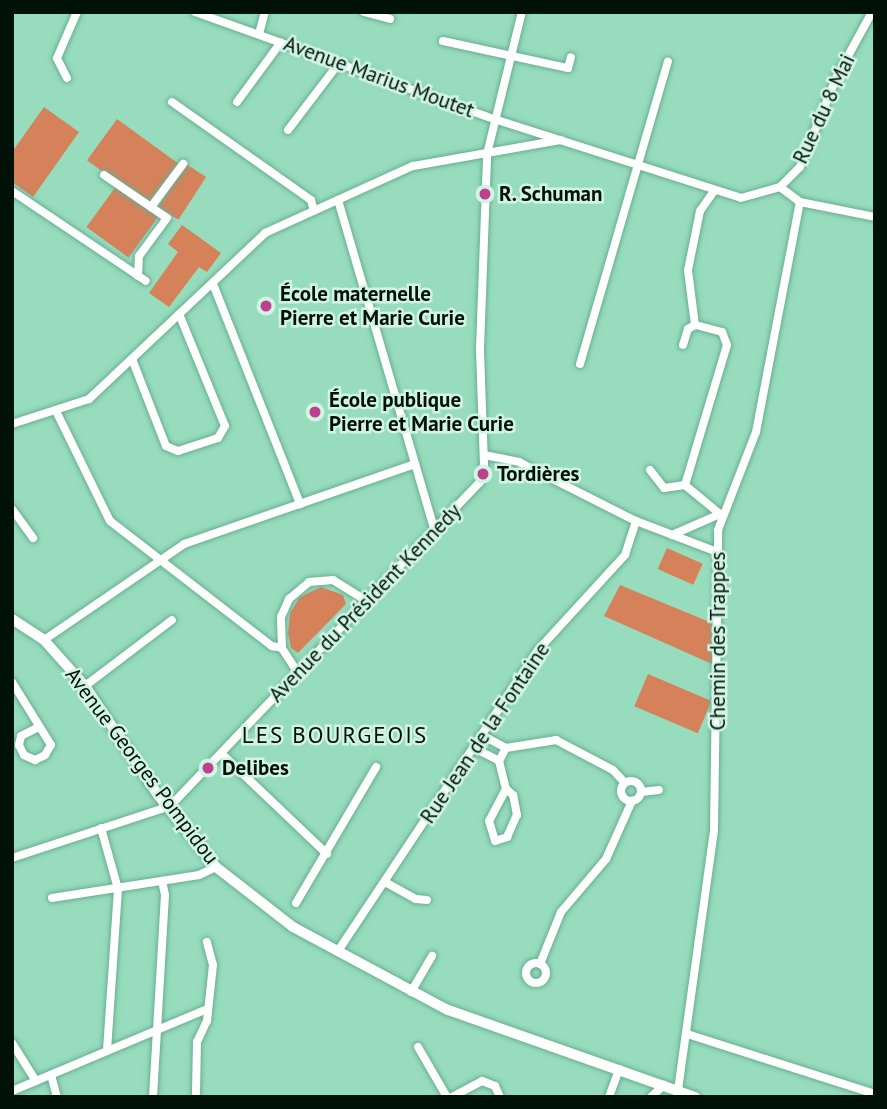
<!DOCTYPE html>
<meta charset="utf-8">
<style>
body{margin:0}
#map{position:relative;width:887px;height:1109px;overflow:hidden;background:#96dcbd;font-family:"PT Sans",sans-serif}
div>[style]{position:absolute}
[style*='--x']{left:calc(var(--x)*1px);top:calc(var(--y)*1px);width:calc(var(--w)*1px);rotate:calc(var(--a)*1deg)}
.green>*{inset:0;background:#d5825b;transform-origin:0 0}
.roads{filter:drop-shadow(0 0 2px #69ae91) drop-shadow(0 0 2px #69ae91)}
.street>*{height:8px;margin:-4px;padding:0 4px;transform-origin:4px;border-radius:4px;background:#fff}
.street>.ring{margin:-4px;padding:0;box-sizing:content-box;background:none;border:8px solid #fff;border-radius:50%}
.secondary>*{height:10px;margin:-5px;padding:0 5px;transform-origin:5px;border-radius:5px;background:#fff}
.dots>*{width:19px;height:19px;translate:-50% -50%;box-sizing:border-box;border:4px solid #d2f4e4;border-radius:50%}
span{translate:-50% -50%;white-space:nowrap;text-align:center;line-height:1.15;-webkit-text-stroke:5px #d2f4e4;paint-order:stroke}
.street-label{font-size:21px;color:#001108}
.poi-label{font-size:21px;color:#001108;font-weight:700}
.left{translate:0 -50%;text-align:left}
.neighbourhood-label{font-size:23px;color:#001108;letter-spacing:2px}
.frame{position:absolute;inset:0;border:14px solid #001108;pointer-events:none}
</style>
<div id="map">
<div class="green">
<i style="clip-path:polygon(44px 107px,79px 132px,33px 197px,12px 182px,12px 152px)"></i>
<i style="left:117px;top:119px;width:77px;height:51px;rotate:36deg"></i>
<i style="left:186px;top:164px;width:24px;height:51px;rotate:33deg"></i>
<i style="left:117px;top:185px;width:52px;height:52px;rotate:36deg"></i>
<i style="clip-path:polygon(182px 225px,221px 253px,207px 272px,199px 267px,169px 307px,149px 293px,178px 252px,168px 244px)"></i>
<i style="left:667px;top:548px;width:39px;height:23px;rotate:24deg"></i>
<i style="clip-path:polygon(620px 585px,712px 623px,712px 664px,604px 616px)"></i>
<i style="clip-path:polygon(321px 587px,343px 595px,346px 604px,298px 653px,291px 648px,288px 633px,290px 613px,300px 597px)"></i>
<i style="left:648px;top:674px;width:69px;height:35px;rotate:23deg"></i>
</div>
<div class="roads">
<div class="street">
<i style="--x:195;--y:12;--w:318;--a:19.7"></i>
<i style="--x:494;--y:119;--w:259;--a:17.7"></i>
<i style="--x:741;--y:198;--w:41;--a:-15.8"></i>
<i style="--x:780;--y:187;--w:28;--a:-45"></i>
<i style="--x:800;--y:167;--w:98;--a:-67.9"></i>
<i style="--x:837;--y:76;--w:73;--a:-61.3"></i>
<i style="--x:364;--y:12;--w:27;--a:15"></i>
<i style="--x:259;--y:34;--w:23;--a:-75"></i>
<i style="--x:443;--y:41;--w:128;--a:12.2"></i>
<i style="--x:568;--y:68;--w:11;--a:-75"></i>
<i style="--x:67;--y:78;--w:22;--a:-117"></i>
<i style="--x:57;--y:58;--w:50;--a:-66.5"></i>
<i style="--x:172;--y:102;--w:170;--a:35.2"></i>
<i style="--x:311;--y:200;--w:11;--a:75"></i>
<i style="--x:237;--y:102;--w:74;--a:-53.7"></i>
<i style="--x:288;--y:130;--w:84;--a:-52.7"></i>
<i style="--x:104;--y:175;--w:76;--a:34.3"></i>
<i style="--x:167;--y:218;--w:47;--a:126.4"></i>
<i style="--x:139;--y:256;--w:20;--a:93"></i>
<i style="--x:780;--y:187;--w:25;--a:37"></i>
<i style="--x:800;--y:202;--w:76;--a:11.3"></i>
<i style="--x:12;--y:191;--w:161;--a:33.9"></i>
<i style="--x:338;--y:200;--w:343;--a:73.7"></i>
<i style="--x:151;--y:207;--w:54;--a:-53.3"></i>
<i style="--x:213;--y:284;--w:237;--a:68.4"></i>
<i style="--x:683;--y:345;--w:17;--a:-73"></i>
<i style="--x:688;--y:329;--w:8;--a:-30"></i>
<i style="--x:132;--y:359;--w:93;--a:68.7"></i>
<i style="--x:166;--y:446;--w:13;--a:23"></i>
<i style="--x:178;--y:451;--w:42;--a:-18"></i>
<i style="--x:218;--y:438;--w:14;--a:-60"></i>
<i style="--x:225;--y:426;--w:121;--a:-112.3"></i>
<i style="--x:580;--y:364;--w:315;--a:-73.8"></i>
<i style="--x:57;--y:413;--w:120;--a:63.9"></i>
<i style="--x:110;--y:521;--w:205;--a:37.7"></i>
<i style="--x:272;--y:646;--w:10;--a:11"></i>
<i style="--x:12;--y:424;--w:81;--a:-18"></i>
<i style="--x:89;--y:399;--w:242;--a:-43.3"></i>
<i style="--x:265;--y:233;--w:162;--a:-24.4"></i>
<i style="--x:413;--y:166;--w:150;--a:-10"></i>
<i style="--x:484;--y:455;--w:36;--a:11"></i>
<i style="--x:519;--y:462;--w:131;--a:26.8"></i>
<i style="--x:636;--y:521;--w:87;--a:20.9"></i>
<i style="--x:650;--y:470;--w:23;--a:52"></i>
<i style="--x:664;--y:488;--w:21;--a:-8"></i>
<i style="--x:685;--y:485;--w:146;--a:-73.3"></i>
<i style="--x:727;--y:345;--w:14;--a:-111"></i>
<i style="--x:722;--y:332;--w:28;--a:-165"></i>
<i style="--x:695;--y:325;--w:55;--a:-97.3"></i>
<i style="--x:688;--y:270;--w:60;--a:-78.5"></i>
<i style="--x:700;--y:211;--w:24;--a:-55"></i>
<i style="--x:12;--y:509;--w:36;--a:54"></i>
<i style="--x:672;--y:535;--w:52;--a:-23.6"></i>
<i style="--x:720;--y:514;--w:45;--a:-140.4"></i>
<i style="--x:44;--y:640;--w:170;--a:-34.4"></i>
<i style="--x:184;--y:544;--w:241;--a:-19.1"></i>
<i style="--x:298;--y:673;--w:30;--a:-123"></i>
<i style="--x:282;--y:648;--w:31;--a:-92"></i>
<i style="--x:281;--y:617;--w:20;--a:-66"></i>
<i style="--x:289;--y:599;--w:26;--a:-40"></i>
<i style="--x:309;--y:582;--w:24;--a:-5"></i>
<i style="--x:333;--y:580;--w:39;--a:32"></i>
<i style="--x:12;--y:682;--w:74;--a:58.2"></i>
<i style="--x:51;--y:745;--w:12;--a:121"></i>
<i style="--x:45;--y:755;--w:11;--a:153"></i>
<i style="--x:35;--y:760;--w:12;--a:-156"></i>
<i style="--x:24;--y:755;--w:11;--a:-117"></i>
<i style="--x:19;--y:745;--w:9;--a:-77"></i>
<i style="--x:21;--y:736;--w:18;--a:-27"></i>
<i style="--x:85;--y:686;--w:109;--a:-37.2"></i>
<i style="--x:474;--y:748;--w:28;--a:27"></i>
<i style="--x:499;--y:761;--w:15;--a:-62"></i>
<i style="--x:506;--y:748;--w:27;--a:-152"></i>
<i style="--x:506;--y:748;--w:51;--a:-9.1"></i>
<i style="--x:556;--y:740;--w:64;--a:27.8"></i>
<i style="--x:613;--y:770;--w:16;--a:47"></i>
<i style="--x:222;--y:754;--w:145;--a:43.6"></i>
<i style="--x:499;--y:761;--w:29;--a:76"></i>
<i style="--x:506;--y:789;--w:36;--a:118"></i>
<i style="--x:489;--y:821;--w:21;--a:73"></i>
<i style="--x:495;--y:841;--w:13;--a:-18"></i>
<i style="--x:507;--y:837;--w:24;--a:-66"></i>
<i style="--x:517;--y:815;--w:20;--a:-101"></i>
<i style="--x:513;--y:795;--w:9;--a:-139"></i>
<i class="ring" style="left:621px;top:781px;width:12px;height:12px"></i>
<i style="--x:642;--y:792;--w:17;--a:-7"></i>
<i style="--x:101;--y:828;--w:63;--a:74.4"></i>
<i style="--x:118;--y:889;--w:162;--a:93.9"></i>
<i style="--x:12;--y:858;--w:157;--a:-18.2"></i>
<i style="--x:161;--y:809;--w:19;--a:-32"></i>
<i style="--x:177;--y:799;--w:439;--a:-46.3"></i>
<i style="--x:480;--y:482;--w:17;--a:-77"></i>
<i style="--x:484;--y:465;--w:116;--a:-92"></i>
<i style="--x:480;--y:349;--w:195;--a:-87.9"></i>
<i style="--x:487;--y:154;--w:146;--a:-76.2"></i>
<i style="--x:385;--y:882;--w:35;--a:29"></i>
<i style="--x:416;--y:899;--w:11;--a:5"></i>
<i style="--x:52;--y:898;--w:149;--a:-8.9"></i>
<i style="--x:199;--y:875;--w:19;--a:-25"></i>
<i style="--x:296;--y:903;--w:158;--a:-59.5"></i>
<i style="--x:338;--y:951;--w:361;--a:-56.4"></i>
<i style="--x:538;--y:650;--w:129;--a:-47.5"></i>
<i style="--x:625;--y:555;--w:36;--a:-72"></i>
<i class="ring" style="left:526px;top:963px;width:12px;height:12px"></i>
<i style="--x:540;--y:964;--w:56;--a:-68"></i>
<i style="--x:561;--y:912;--w:70;--a:-49.7"></i>
<i style="--x:606;--y:859;--w:64;--a:-65.9"></i>
<i style="--x:411;--y:992;--w:42;--a:-59.7"></i>
<i style="--x:687;--y:1034;--w:197;--a:17.7"></i>
<i style="--x:12;--y:1043;--w:45;--a:57.7"></i>
<i style="--x:418;--y:1047;--w:58;--a:59.9"></i>
<i style="--x:51;--y:1075;--w:23;--a:75"></i>
<i style="--x:678;--y:1090;--w:262;--a:-82.1"></i>
<i style="--x:714;--y:830;--w:300;--a:-89.2"></i>
<i style="--x:718;--y:530;--w:105;--a:-68.8"></i>
<i style="--x:756;--y:432;--w:234;--a:-79.2"></i>
<i style="--x:12;--y:1091;--w:212;--a:-22.8"></i>
<i style="--x:196;--y:1093;--w:51;--a:-88.9"></i>
<i style="--x:197;--y:1042;--w:23;--a:-65"></i>
<i style="--x:207;--y:1021;--w:56;--a:-83.9"></i>
<i style="--x:213;--y:965;--w:24;--a:-105"></i>
<i style="--x:153;--y:1097;--w:202;--a:-86.6"></i>
<i style="--x:165;--y:895;--w:14;--a:-102"></i>
<i style="--x:452;--y:1097;--w:34;--a:-28"></i>
<i style="--x:482;--y:1081;--w:14;--a:21"></i>
<i style="--x:495;--y:1086;--w:12;--a:66"></i>
<i style="--x:609;--y:1097;--w:30;--a:-70"></i>
<i style="--x:651;--y:1097;--w:18;--a:-43"></i>
</div>
<div class="secondary">
<i style="--x:12;--y:619;--w:38;--a:33"></i>
<i style="--x:44;--y:640;--w:62;--a:48.3"></i>
<i style="--x:85;--y:686;--w:131;--a:56.2"></i>
<i style="--x:158;--y:795;--w:92;--a:51.1"></i>
<i style="--x:216;--y:867;--w:98;--a:37.9"></i>
<i style="--x:293;--y:927;--w:176;--a:28.2"></i>
<i style="--x:448;--y:1010;--w:262;--a:19.4"></i>
</div>
</div>
<div class="dots">
<i style="left:485px;top:194px;background:#bd3f8e"></i>
<i style="left:266px;top:306px;background:#bd3f8e"></i>
<i style="left:315px;top:412px;background:#bd3f8e"></i>
<i style="left:483px;top:474px;background:#bd3f8e"></i>
<i style="left:208px;top:768px;background:#bd3f8e"></i>
</div>
<div class="street-label">
<span style="left:379px;top:77px;rotate:20deg">Avenue Marius Moutet</span>
<span style="left:824px;top:109px;rotate:-65deg">Rue du 8 Mai</span>
<span style="left:365px;top:603px;rotate:-46deg">Avenue du Président Kennedy</span>
<span style="left:718px;top:641px;rotate:-90deg">Chemin des Trappes</span>
<span style="left:485px;top:733px;rotate:-56deg">Rue Jean de la Fontaine</span>
<span style="left:142px;top:766px;rotate:53deg">Avenue Georges Pompidou</span>
</div>
<div class="poi-label">
<span class="left" style="left:499px;top:194px">R. Schuman</span>
<span class="left" style="left:280px;top:306px">École maternelle<br>Pierre et Marie Curie</span>
<span class="left" style="left:329px;top:412px">École publique<br>Pierre et Marie Curie</span>
<span class="left" style="left:497px;top:474px">Tordières</span>
<span class="left" style="left:222px;top:768px">Delibes</span>
</div>
<div class="neighbourhood-label">
<span style="left:335px;top:735px">LES BOURGEOIS</span>
</div>
<div class="frame"></div>
</div>
